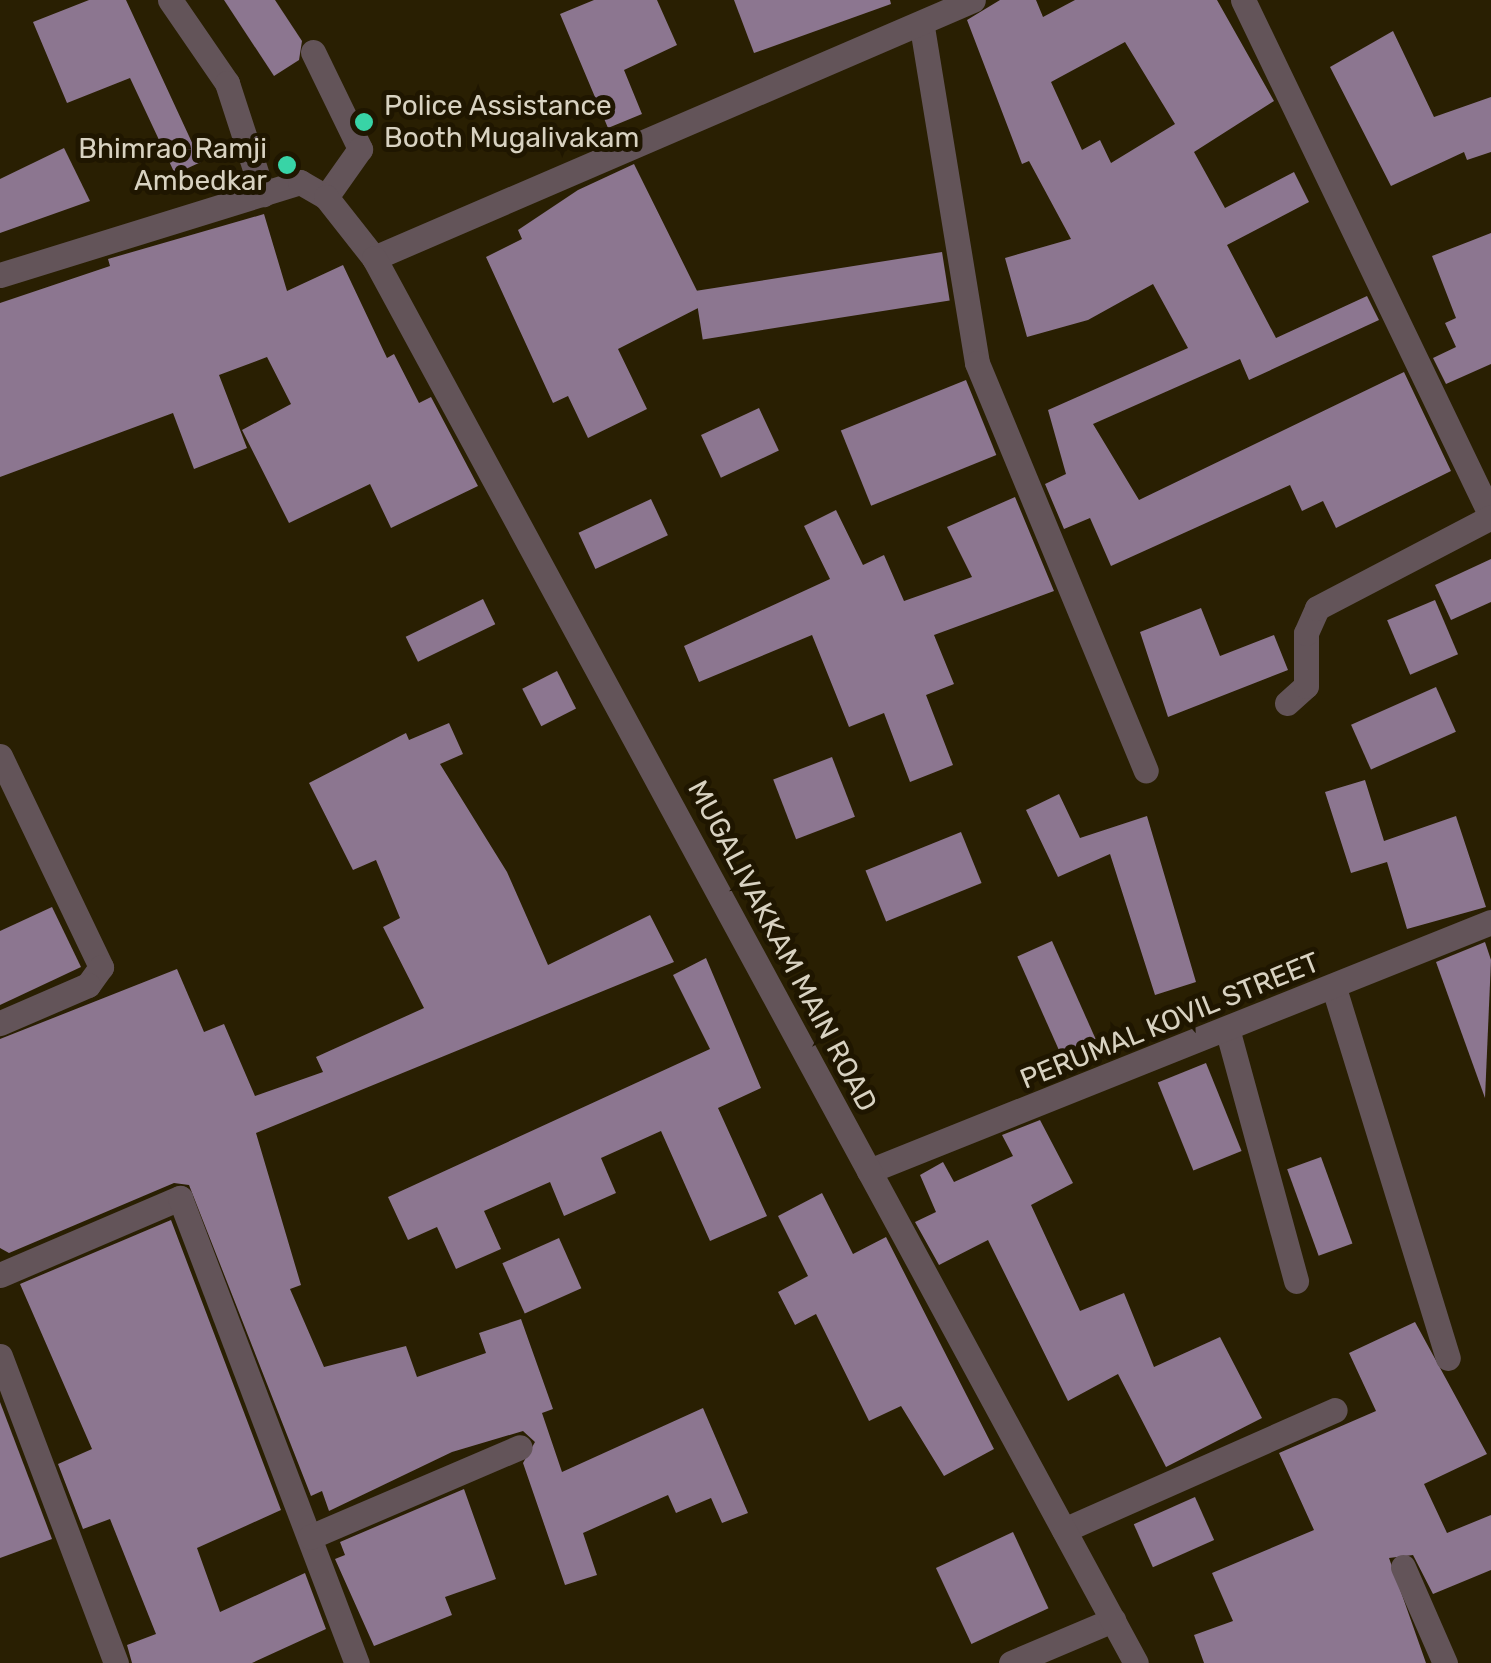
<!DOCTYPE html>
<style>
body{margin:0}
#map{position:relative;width:1491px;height:1663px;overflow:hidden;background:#291f02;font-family:Rubik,sans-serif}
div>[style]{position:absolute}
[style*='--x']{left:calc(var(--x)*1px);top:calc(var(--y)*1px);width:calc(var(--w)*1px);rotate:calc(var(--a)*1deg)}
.building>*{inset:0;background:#8c7690;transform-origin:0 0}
.minor>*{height:25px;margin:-12.5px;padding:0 12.5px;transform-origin:12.5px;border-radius:12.5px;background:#635459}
.tertiary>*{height:25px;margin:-12.5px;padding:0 12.5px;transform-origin:12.5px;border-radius:12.5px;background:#635459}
.dots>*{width:28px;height:28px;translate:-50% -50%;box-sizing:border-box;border:5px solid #1f1600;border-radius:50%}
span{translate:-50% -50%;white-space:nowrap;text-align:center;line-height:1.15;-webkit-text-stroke:10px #1f1600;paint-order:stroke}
.poi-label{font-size:28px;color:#d8d2c1}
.left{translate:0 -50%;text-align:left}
.right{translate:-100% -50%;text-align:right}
.street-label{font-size:28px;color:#d8d2c1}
</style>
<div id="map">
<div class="building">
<i style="clip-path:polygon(89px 0,126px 0,201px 162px,175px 174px,130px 78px,67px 103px,33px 22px)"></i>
<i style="clip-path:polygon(224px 0,275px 0,302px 41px,299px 60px,274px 76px)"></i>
<i style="clip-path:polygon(594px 0,657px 0,677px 45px,624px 70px,642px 114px,608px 128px,560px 14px)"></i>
<i style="clip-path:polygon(734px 0,890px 0,891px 4px,754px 53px)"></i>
<i style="clip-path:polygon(evenodd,1000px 0,1036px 0,1043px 17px,1075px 0,1217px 0,1274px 101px,1194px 152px,1225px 208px,1294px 172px,1309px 202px,1227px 245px,1276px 338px,1367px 296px,1379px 320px,1249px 380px,1240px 359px,1093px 424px,1139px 500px,1404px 372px,1451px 471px,1336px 528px,1323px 501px,1302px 511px,1290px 485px,1111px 566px,1090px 518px,1064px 529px,1045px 484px,1066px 474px,1048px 410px,1188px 348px,1153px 284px,1088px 320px,1027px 337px,1005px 258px,1071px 239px,1029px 161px,1022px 164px,967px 20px,1000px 0,1125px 42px,1175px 124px,1111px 163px,1100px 140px,1082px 150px,1051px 82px,1125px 42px)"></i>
<i style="clip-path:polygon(1393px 31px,1434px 117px,1491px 97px,1491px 152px,1467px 160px,1464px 152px,1391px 186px,1330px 67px)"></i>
<i style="clip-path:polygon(64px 148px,90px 201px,0 233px,0 179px)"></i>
<i style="clip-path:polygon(634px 164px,704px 305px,618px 349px,647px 409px,588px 438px,568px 396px,553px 403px,486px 257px,522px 239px,518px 230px,578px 190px)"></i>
<i style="clip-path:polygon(264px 214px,287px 291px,343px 265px,387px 358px,394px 354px,419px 403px,431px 397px,478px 486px,391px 528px,370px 484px,289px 523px,242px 430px,291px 404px,267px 357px,219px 375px,247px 448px,194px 469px,173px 413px,0 477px,0 303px,110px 266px,108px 259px)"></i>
<i style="clip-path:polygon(1491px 233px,1491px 364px,1446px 384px,1433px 358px,1456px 347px,1445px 323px,1456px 318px,1432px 256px)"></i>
<i style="left:942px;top:252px;width:49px;height:250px;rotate:81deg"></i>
<i style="left:966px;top:380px;width:81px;height:135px;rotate:68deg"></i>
<i style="left:759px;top:408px;width:47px;height:64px;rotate:65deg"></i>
<i style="clip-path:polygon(1015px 497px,1054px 591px,934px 635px,954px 684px,926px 695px,953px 765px,910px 782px,884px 713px,849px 727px,812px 635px,699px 682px,684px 646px,830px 579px,804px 526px,836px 510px,863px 565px,884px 555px,904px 601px,972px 577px,947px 527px)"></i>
<i style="left:651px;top:499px;width:40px;height:80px;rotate:65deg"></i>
<i style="clip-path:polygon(1491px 559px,1491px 602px,1451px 620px,1435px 585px)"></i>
<i style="left:483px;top:599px;width:28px;height:86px;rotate:64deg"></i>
<i style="left:1435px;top:600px;width:59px;height:52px;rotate:67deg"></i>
<i style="clip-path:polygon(1201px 608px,1220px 656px,1274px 635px,1288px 670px,1168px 717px,1140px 632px)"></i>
<i style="left:557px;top:671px;width:42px;height:39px;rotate:63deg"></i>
<i style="left:1436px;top:687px;width:49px;height:93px;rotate:66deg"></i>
<i style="clip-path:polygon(449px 723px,463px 754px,440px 764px,507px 872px,548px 965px,650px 915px,674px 962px,256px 1133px,301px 1285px,290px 1289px,324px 1367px,406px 1346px,417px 1377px,486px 1353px,479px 1333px,521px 1319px,553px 1409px,542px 1413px,562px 1472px,703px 1408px,748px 1513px,722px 1523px,711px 1498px,676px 1513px,668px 1495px,583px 1533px,597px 1575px,565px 1585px,523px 1463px,535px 1442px,523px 1431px,452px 1452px,329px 1511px,322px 1491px,311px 1496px,189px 1185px,174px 1183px,9px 1253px,0 1248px,0 1039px,177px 969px,204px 1032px,224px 1024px,255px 1096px,323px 1072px,316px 1057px,424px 1008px,383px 927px,400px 918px,376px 860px,353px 870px,309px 783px,406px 733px,409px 740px)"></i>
<i style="left:832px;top:757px;width:64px;height:63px;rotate:69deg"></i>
<i style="clip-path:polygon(1365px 780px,1384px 841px,1456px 816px,1486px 907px,1407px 929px,1387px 862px,1351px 873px,1325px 792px)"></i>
<i style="clip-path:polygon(1059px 794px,1080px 838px,1147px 816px,1196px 982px,1155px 995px,1110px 854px,1058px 877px,1026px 810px)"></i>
<i style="left:961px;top:832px;width:55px;height:103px;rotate:68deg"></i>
<i style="clip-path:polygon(52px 907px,81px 967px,0 1005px,0 931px)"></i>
<i style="left:1052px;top:941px;width:107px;height:38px;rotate:66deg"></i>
<i style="clip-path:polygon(1485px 942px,1491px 960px,1485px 1098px,1436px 962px)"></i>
<i style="clip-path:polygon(706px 958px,761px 1088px,718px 1108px,767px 1216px,710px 1241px,661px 1131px,601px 1158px,616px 1193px,564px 1216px,550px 1182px,484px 1211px,501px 1249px,456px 1269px,437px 1227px,408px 1240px,388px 1197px,710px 1049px,673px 975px)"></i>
<i style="left:1206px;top:1063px;width:95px;height:52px;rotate:68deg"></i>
<i style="clip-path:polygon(1040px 1120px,1073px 1183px,1031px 1205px,1080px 1311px,1124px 1293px,1154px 1367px,1220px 1337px,1262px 1418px,1166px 1467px,1118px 1374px,1068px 1401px,988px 1240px,939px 1265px,915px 1222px,936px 1212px,920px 1175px,943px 1162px,954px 1182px,1013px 1156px,1002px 1135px)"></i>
<i style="left:1321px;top:1157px;width:92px;height:36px;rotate:70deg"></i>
<i style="clip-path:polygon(822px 1193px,853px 1254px,886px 1237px,994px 1449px,944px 1476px,901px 1406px,869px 1421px,816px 1314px,795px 1325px,778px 1292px,808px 1276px,778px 1216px)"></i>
<i style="clip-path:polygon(171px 1220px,281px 1510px,197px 1548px,220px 1612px,305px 1573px,326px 1629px,252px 1663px,132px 1663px,127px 1645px,156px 1634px,110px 1519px,83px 1529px,58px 1464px,92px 1449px,20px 1284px)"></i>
<i style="left:559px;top:1238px;width:55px;height:62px;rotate:66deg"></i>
<i style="clip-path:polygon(1415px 1322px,1487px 1454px,1424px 1484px,1447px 1533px,1491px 1515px,1491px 1570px,1433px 1594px,1413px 1555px,1389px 1558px,1426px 1663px,1204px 1663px,1194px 1635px,1233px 1621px,1212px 1573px,1314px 1530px,1279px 1453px,1376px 1411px,1349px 1353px)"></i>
<i style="clip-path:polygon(0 1402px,52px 1539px,0 1558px)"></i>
<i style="clip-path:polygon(464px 1489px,496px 1579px,445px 1597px,452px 1615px,374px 1646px,335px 1559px,345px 1555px,340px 1542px)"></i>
<i style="left:1195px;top:1497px;width:47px;height:67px;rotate:66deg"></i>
<i style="left:1013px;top:1532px;width:84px;height:85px;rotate:65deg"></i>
</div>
<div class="minor">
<i style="--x:170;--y:0;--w:101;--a:55.5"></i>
<i style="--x:227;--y:83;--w:117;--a:72"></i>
<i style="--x:1243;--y:0;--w:573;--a:64.33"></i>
<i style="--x:922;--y:27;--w:340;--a:80.7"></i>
<i style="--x:977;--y:363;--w:441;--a:67.5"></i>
<i style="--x:313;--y:52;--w:108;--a:64.1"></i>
<i style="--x:360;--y:149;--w:59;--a:125.3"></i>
<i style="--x:374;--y:258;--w:652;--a:-23.3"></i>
<i style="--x:1287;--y:703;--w:25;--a:-42"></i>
<i style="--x:1306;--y:686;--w:53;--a:-90"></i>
<i style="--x:1306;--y:633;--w:27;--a:-66"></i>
<i style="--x:1317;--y:608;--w:196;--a:-27.6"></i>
<i style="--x:0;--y:756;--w:234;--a:64.4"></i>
<i style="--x:101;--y:967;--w:22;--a:126"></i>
<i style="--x:88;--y:985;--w:96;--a:156.6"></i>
<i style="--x:1334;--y:988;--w:387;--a:72.9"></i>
<i style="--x:1228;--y:1032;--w:258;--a:74.7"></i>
<i style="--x:869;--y:1171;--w:670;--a:-21.82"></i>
<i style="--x:0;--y:1275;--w:196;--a:-23.2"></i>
<i style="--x:180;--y:1198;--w:498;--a:69.2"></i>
<i style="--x:0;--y:1356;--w:328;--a:69.3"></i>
<i style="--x:1064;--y:1530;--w:296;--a:-23.9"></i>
<i style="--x:310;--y:1537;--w:228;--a:-23.2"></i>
<i style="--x:1403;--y:1567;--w:105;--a:66.4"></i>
<i style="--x:1011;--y:1663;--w:111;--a:-22.9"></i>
</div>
<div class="tertiary">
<i style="--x:0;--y:275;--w:314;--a:-17.2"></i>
<i style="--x:300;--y:182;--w:30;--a:30"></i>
<i style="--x:326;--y:197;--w:78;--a:51.8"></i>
<i style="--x:374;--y:258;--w:1598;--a:61.53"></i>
</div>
<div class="dots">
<i style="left:364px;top:122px;background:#38d4a6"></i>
<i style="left:287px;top:165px;background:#38d4a6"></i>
</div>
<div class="poi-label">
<span class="left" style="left:384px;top:122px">Police Assistance<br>Booth Mugalivakam</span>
<span class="right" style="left:267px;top:165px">Bhimrao Ramji<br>Ambedkar</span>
</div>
<div class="street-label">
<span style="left:782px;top:946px;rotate:62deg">MUGALIVAKKAM MAIN ROAD</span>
<span style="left:1170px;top:1021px;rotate:-22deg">PERUMAL KOVIL STREET</span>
</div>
</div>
